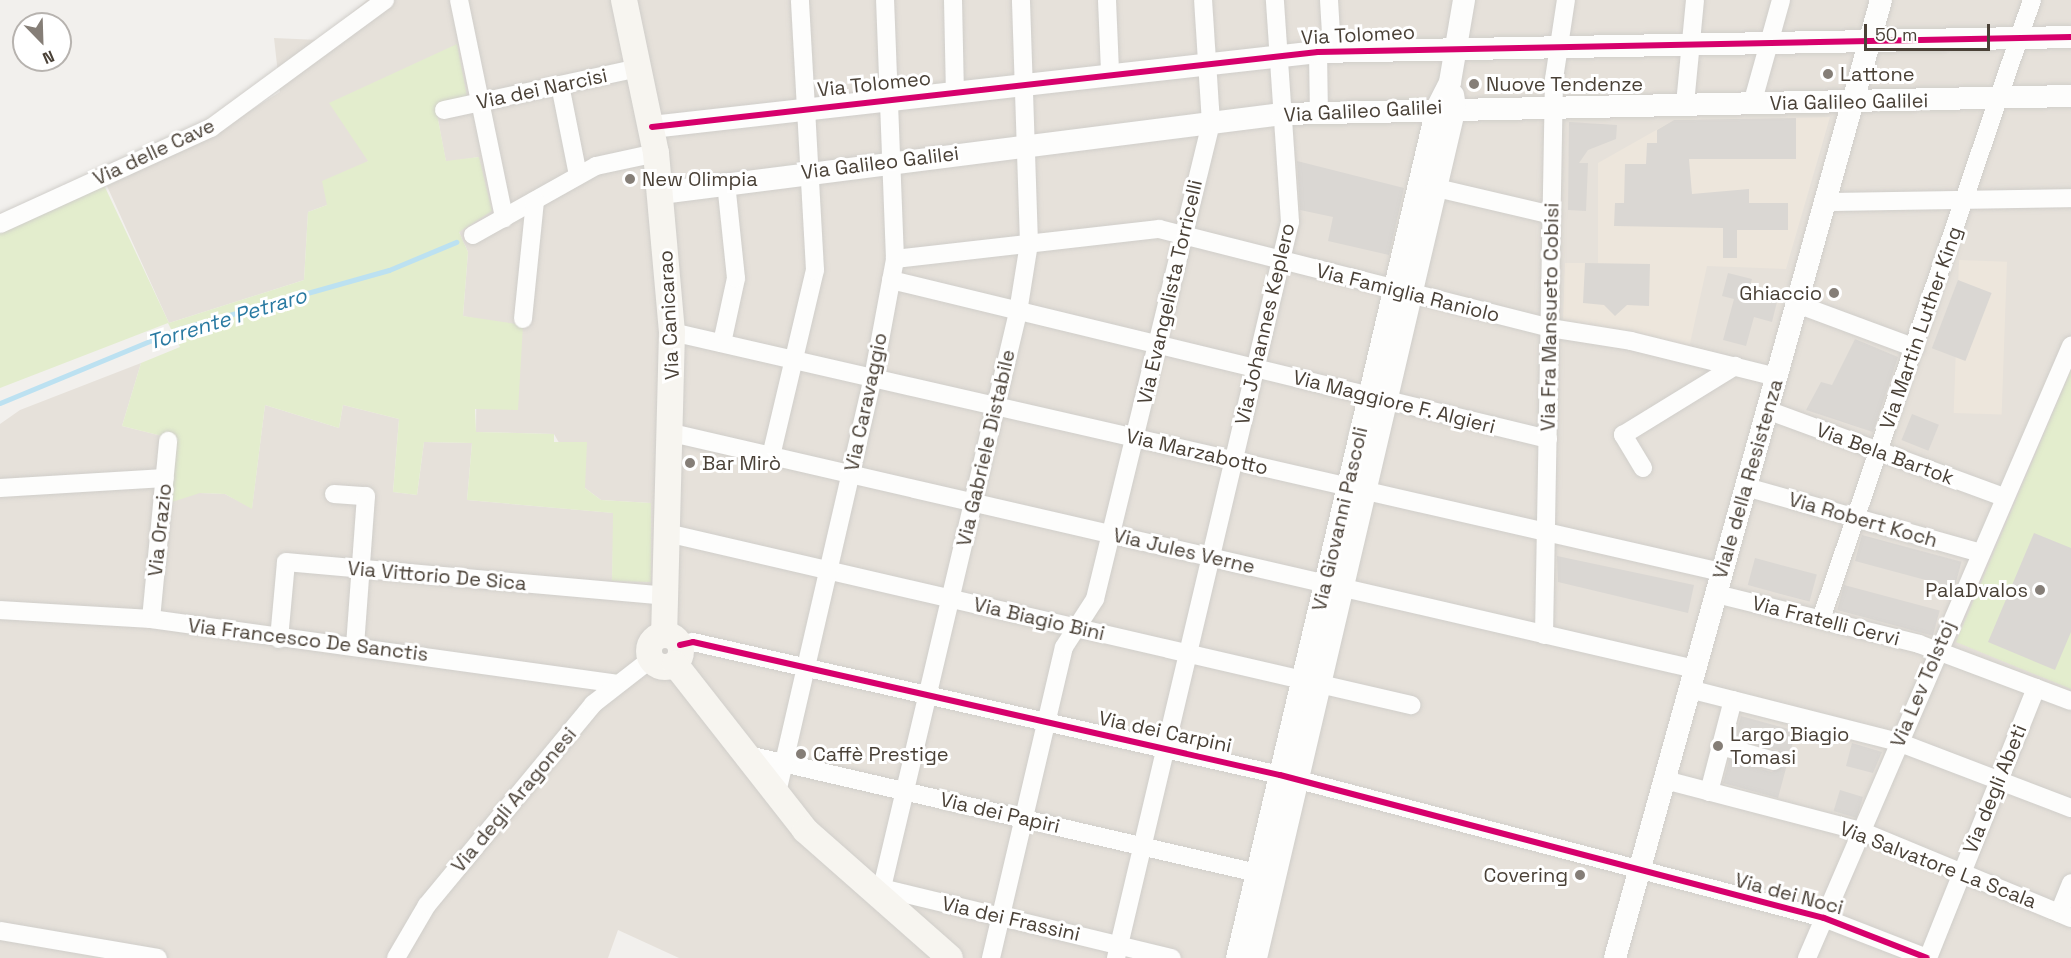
<!DOCTYPE html>
<meta charset="utf-8">
<style>
body{margin:0}
#map{position:relative;width:2071px;height:958px;overflow:hidden;background:#f2f0ed;font-family:"Space Grotesk",sans-serif}
div>[style]{position:absolute}
[style*='--x']{left:calc(var(--x)*1px);top:calc(var(--y)*1px);width:calc(var(--w)*1px);rotate:calc(var(--a)*1deg)}
.residential>*{inset:0;background:#e6e1da}
.education>*{inset:0;background:#ede6dc;transform-origin:0 0}
.green>*{inset:0;background:#e3edcd}
.stream>*{height:5px;margin:-2.5px;padding:0 2.5px;transform-origin:2.5px;border-radius:2.5px;background:#bce1f1}
.building>*{inset:0;background:#dad7d3;transform-origin:0 0}
.roads{filter:drop-shadow(0 0 2px #d0ceca) drop-shadow(0 0 2px #d0ceca)}
.minor>*{height:18px;margin:-9px;padding:0 9px;transform-origin:9px;border-radius:9px;background:#fdfdfc}
.tertiary>*{height:22px;margin:-11px;padding:0 11px;transform-origin:11px;border-radius:11px;background:#fdfdfc}
.secondary>*{height:26px;margin:-13px;padding:0 13px;transform-origin:13px;border-radius:13px;background:#f7f5f0}
.secondary>.ring{margin:-13px;padding:0;box-sizing:content-box;background:none;border:26px solid #f7f5f0;border-radius:50%}
.cycleway>*{height:6px;margin:-3px;padding:0 3px;transform-origin:3px;border-radius:3px;background:#d6006c}
.dots>*{width:16px;height:16px;translate:-50% -50%;box-sizing:border-box;border:3px solid #fff;border-radius:50%}
span{translate:-50% -50%;white-space:nowrap;text-align:center;line-height:1.15;-webkit-text-stroke:6px #fff;paint-order:stroke}
.street-label{font-size:20px;color:#4a4137}
.poi-label{font-size:20px;color:#4a4137}
.left{translate:0 -50%;text-align:left}
.right{translate:-100% -50%;text-align:right}
.water-label{font-size:21px;color:#2879a1;font-style:italic}
.north{position:absolute;left:12px;top:12px;width:60px;height:60px;box-sizing:border-box;background:#fff;border:2px solid #b7b3af;border-radius:50%;rotate:157deg;font-size:16px;font-weight:700;line-height:24px;text-align:center;color:#4a4137}
.north::after{content:'';display:block;margin:auto;width:21px;height:27px;background:#857e77;clip-path:polygon(50% 0,100% 100%,50% 72%,0 100%)}
.scale{position:absolute;left:1864px;top:24px;width:126px;height:27px;box-sizing:border-box;border:3px solid #4a4137;border-top:0;padding-left:8px;font-size:18px;line-height:21px;white-space:nowrap;color:#4a4137;-webkit-text-stroke:4px #fff;paint-order:stroke}
</style>
<div id="map">
<div class="residential">
<i style="clip-path:polygon(367px 0,2071px 0,2071px 958px,679px 958px,618px 930px,608px 958px,0 958px,0 424px,20px 410px,141px 363px,122px 426px,174px 439px,200px 493px,225px 494px,252px 508px,265px 405px,339px 428px,343px 405px,399px 419px,393px 492px,417px 495px,424px 442px,472px 443px,467px 500px,614px 513px,612px 581px,651px 503px,601px 500px,585px 488px,554px 434px,476px 432px,477px 319px,463px 316px,468px 252px,459px 232px,479px 157px,446px 162px,436px 109px,457px 44px,368px 161px,327px 205px,308px 212px,304px 280px,169px 323px,107px 186px,205px 139px,280px 92px,274px 38px,319px 40px)"></i>
</div>
<div class="education">
<i style="clip-path:polygon(1830px 117px,1786px 269px,1707px 266px,1689px 348px,1563px 322px,1565px 263px,1598px 263px,1598px 163px,1674px 120px)"></i>
<i style="left:1959px;top:260px;width:48px;height:153px;rotate:2deg"></i>
</div>
<div class="green">
<i style="clip-path:polygon(457px 44px,468px 101px,436px 109px,446px 161px,479px 157px,492px 211px,459px 232px,468px 252px,463px 316px,523px 325px,518px 410px,475px 409px,476px 432px,554px 434px,554px 442px,587px 442px,585px 488px,601px 500px,651px 503px,651px 582px,612px 581px,613px 513px,467px 500px,472px 443px,424px 442px,417px 495px,393px 492px,399px 419px,343px 405px,339px 428px,265px 405px,252px 509px,225px 494px,200px 493px,172px 502px,174px 439px,122px 426px,141px 363px,180px 347px,168px 323px,0 388px,0 230px,103px 183px,169px 323px,304px 280px,308px 212px,327px 205px,322px 181px,368px 161px,329px 103px)"></i>
<i style="clip-path:polygon(2071px 370px,2071px 689px,1956px 642px)"></i>
</div>
<div class="stream">
<i style="--x:0;--y:403;--w:194;--a:-22.5"></i>
<i style="--x:179;--y:329;--w:218;--a:-15.7"></i>
<i style="--x:389;--y:270;--w:73;--a:-22.7"></i>
</div>
<div class="building">
<i style="clip-path:polygon(1796px 118px,1796px 159px,1689px 159px,1692px 194px,1749px 189px,1749px 203px,1788px 203px,1788px 230px,1737px 230px,1737px 258px,1723px 258px,1723px 228px,1614px 226px,1615px 203px,1624px 203px,1625px 164px,1646px 164px,1647px 143px,1657px 143px,1657px 130px,1674px 120px)"></i>
<i style="clip-path:polygon(1569px 122px,1617px 125px,1616px 139px,1588px 150px,1579px 163px,1588px 163px,1586px 211px,1568px 210px)"></i>
<i style="clip-path:polygon(1297px 161px,1404px 188px,1389px 255px,1328px 241px,1333px 217px,1300px 210px)"></i>
<i style="clip-path:polygon(1585px 263px,1650px 264px,1649px 306px,1627px 305px,1615px 316px,1604px 305px,1583px 303px)"></i>
<i style="clip-path:polygon(1728px 273px,1752px 279px,1749px 290px,1778px 298px,1772px 322px,1754px 317px,1746px 346px,1723px 340px,1734px 299px,1722px 296px)"></i>
<i style="left:1958px;top:280px;width:36px;height:73px;rotate:21deg"></i>
<i style="clip-path:polygon(1855px 339px,1898px 357px,1873px 432px,1806px 410px,1821px 382px,1832px 385px)"></i>
<i style="left:1912px;top:414px;width:29px;height:28px;rotate:22deg"></i>
<i style="clip-path:polygon(2034px 533px,2071px 548px,2071px 632px,2055px 670px,1988px 642px)"></i>
<i style="left:1862px;top:535px;width:103px;height:27px;rotate:15deg"></i>
<i style="clip-path:polygon(1557px 556px,1694px 585px,1688px 613px,1558px 582px)"></i>
<i style="left:1755px;top:558px;width:64px;height:28px;rotate:15deg"></i>
<i style="left:1844px;top:585px;width:99px;height:26px;rotate:15deg"></i>
<i style="clip-path:polygon(1741px 716px,1796px 731px,1778px 798px,1723px 783px,1729px 760px,1772px 772px,1785px 763px,1778px 750px,1735px 738px)"></i>
<i style="clip-path:polygon(1852px 743px,1882px 752px,1873px 773px,1846px 766px)"></i>
<i style="left:1840px;top:790px;width:24px;height:22px;rotate:17deg"></i>
</div>
<div class="roads">
<div class="minor">
<i style="--x:459;--y:0;--w:223;--a:78.3"></i>
<i style="--x:953;--y:0;--w:92;--a:88.8"></i>
<i style="--x:1107;--y:0;--w:73;--a:87.6"></i>
<i style="--x:1329;--y:0;--w:51;--a:86.6"></i>
<i style="--x:1318;--y:52;--w:61;--a:89.1"></i>
<i style="--x:560;--y:85;--w:92;--a:78.7"></i>
<i style="--x:1685;--y:104;--w:104;--a:-84.5"></i>
<i style="--x:1752;--y:104;--w:108;--a:-74.4"></i>
<i style="--x:444;--y:110;--w:199;--a:-12.2"></i>
<i style="--x:1437;--y:188;--w:118;--a:13.2"></i>
<i style="--x:1825;--y:202;--w:246;--a:-0.9"></i>
<i style="--x:0;--y:224;--w:232;--a:-24.5"></i>
<i style="--x:211;--y:128;--w:216;--a:-36.3"></i>
<i style="--x:473;--y:235;--w:141;--a:-29.3"></i>
<i style="--x:596;--y:166;--w:61;--a:-12.2"></i>
<i style="--x:895;--y:259;--w:266;--a:-6.5"></i>
<i style="--x:1159;--y:229;--w:403;--a:14.2"></i>
<i style="--x:1550;--y:328;--w:82;--a:9.1"></i>
<i style="--x:1631;--y:341;--w:150;--a:13.9"></i>
<i style="--x:891;--y:280;--w:676;--a:13.6"></i>
<i style="--x:1797;--y:304;--w:126;--a:20.4"></i>
<i style="--x:523;--y:319;--w:119;--a:-84.2"></i>
<i style="--x:672;--y:332;--w:1076;--a:12.89"></i>
<i style="--x:722;--y:343;--w:66;--a:-77.8"></i>
<i style="--x:736;--y:278;--w:96;--a:-96"></i>
<i style="--x:1767;--y:410;--w:252;--a:20.2"></i>
<i style="--x:672;--y:433;--w:1050;--a:12.99"></i>
<i style="--x:771;--y:456;--w:191;--a:-76.7"></i>
<i style="--x:815;--y:270;--w:270;--a:-93.2"></i>
<i style="--x:1643;--y:468;--w:39;--a:-121"></i>
<i style="--x:1623;--y:435;--w:132;--a:-31.6"></i>
<i style="--x:1746;--y:487;--w:244;--a:15.7"></i>
<i style="--x:0;--y:488;--w:165;--a:-3.5"></i>
<i style="--x:334;--y:494;--w:32;--a:4"></i>
<i style="--x:366;--y:496;--w:151;--a:94.2"></i>
<i style="--x:667;--y:533;--w:764;--a:13.02"></i>
<i style="--x:1716;--y:594;--w:209;--a:13.8"></i>
<i style="--x:1919;--y:644;--w:162;--a:20.6"></i>
<i style="--x:0;--y:610;--w:151;--a:3.4"></i>
<i style="--x:151;--y:619;--w:468;--a:7.9"></i>
<i style="--x:151;--y:619;--w:179;--a:-84.5"></i>
<i style="--x:1821;--y:619;--w:654;--a:-71.18"></i>
<i style="--x:1544;--y:635;--w:556;--a:-88.97"></i>
<i style="--x:1554;--y:79;--w:80;--a:-81.4"></i>
<i style="--x:279;--y:639;--w:77;--a:-84.8"></i>
<i style="--x:286;--y:562;--w:380;--a:5.1"></i>
<i style="--x:680;--y:645;--w:13;--a:-13"></i>
<i style="--x:693;--y:642;--w:602;--a:12.77"></i>
<i style="--x:1280;--y:775;--w:562;--a:14.73"></i>
<i style="--x:1824;--y:918;--w:110;--a:21.2"></i>
<i style="--x:1689;--y:689;--w:216;--a:14.2"></i>
<i style="--x:1898;--y:742;--w:185;--a:20.9"></i>
<i style="--x:1721;--y:746;--w:55;--a:15.8"></i>
<i style="--x:744;--y:754;--w:540;--a:13.06"></i>
<i style="--x:1665;--y:780;--w:203;--a:14.6"></i>
<i style="--x:1861;--y:831;--w:227;--a:22.5"></i>
<i style="--x:1709;--y:792;--w:95;--a:-75.4"></i>
<i style="--x:776;--y:797;--w:430;--a:-77"></i>
<i style="--x:873;--y:378;--w:121;--a:-79.5"></i>
<i style="--x:895;--y:259;--w:259;--a:-92.2"></i>
<i style="--x:886;--y:889;--w:294;--a:13.6"></i>
<i style="--x:880;--y:896;--w:600;--a:-76.7"></i>
<i style="--x:1018;--y:312;--w:70;--a:-80.9"></i>
<i style="--x:1029;--y:243;--w:243;--a:-91.9"></i>
<i style="--x:2059;--y:913;--w:32;--a:-68"></i>
<i style="--x:0;--y:931;--w:160;--a:9.7"></i>
<i style="--x:396;--y:958;--w:61;--a:-59.7"></i>
<i style="--x:427;--y:905;--w:261;--a:-50.4"></i>
<i style="--x:593;--y:704;--w:73;--a:-37.8"></i>
<i style="--x:991;--y:958;--w:319;--a:-76.8"></i>
<i style="--x:1064;--y:647;--w:57;--a:-57.1"></i>
<i style="--x:1095;--y:599;--w:490;--a:-76.3"></i>
<i style="--x:1211;--y:123;--w:123;--a:-93.7"></i>
<i style="--x:1116;--y:958;--w:756;--a:-76.7"></i>
<i style="--x:1290;--y:222;--w:223;--a:-93.9"></i>
<i style="--x:1807;--y:958;--w:667;--a:-66.67"></i>
<i style="--x:1928;--y:958;--w:291;--a:-68.2"></i>
</div>
<div class="tertiary">
<i style="--x:652;--y:127;--w:670;--a:-6.43"></i>
<i style="--x:1318;--y:52;--w:753;--a:-1.14"></i>
<i style="--x:661;--y:193;--w:626;--a:-7.25"></i>
<i style="--x:1282;--y:114;--w:789;--a:-1.31"></i>
<i style="--x:1237;--y:958;--w:873;--a:-76.76"></i>
<i style="--x:1437;--y:108;--w:29;--a:-63"></i>
<i style="--x:1450;--y:82;--w:83;--a:-80.3"></i>
<i style="--x:1256;--y:958;--w:874;--a:-76.84"></i>
<i style="--x:1455;--y:107;--w:12;--a:-99"></i>
<i style="--x:1615;--y:958;--w:994;--a:-74.48"></i>
</div>
<div class="secondary">
<i style="--x:624;--y:0;--w:156;--a:78.2"></i>
<i style="--x:656;--y:153;--w:180;--a:84.9"></i>
<i style="--x:672;--y:332;--w:302;--a:91.5"></i>
<i class="ring" style="left:649px;top:635px;width:6px;height:6px"></i>
<i style="--x:675;--y:664;--w:211;--a:51.9"></i>
<i style="--x:805;--y:830;--w:193;--a:41.4"></i>
</div>
</div>
<div class="cycleway">
<i style="--x:652;--y:127;--w:670;--a:-6.43"></i>
<i style="--x:1318;--y:52;--w:753;--a:-1.14"></i>
<i style="--x:680;--y:645;--w:13;--a:-13"></i>
<i style="--x:693;--y:642;--w:602;--a:12.77"></i>
<i style="--x:1280;--y:775;--w:562;--a:14.73"></i>
<i style="--x:1824;--y:918;--w:110;--a:21.2"></i>
</div>
<div class="dots">
<i style="left:1828px;top:74px;background:#857e77"></i>
<i style="left:1474px;top:84px;background:#857e77"></i>
<i style="left:630px;top:179px;background:#857e77"></i>
<i style="left:1834px;top:293px;background:#857e77"></i>
<i style="left:690px;top:463px;background:#857e77"></i>
<i style="left:2040px;top:590px;background:#857e77"></i>
<i style="left:1718px;top:746px;background:#857e77"></i>
<i style="left:801px;top:754px;background:#857e77"></i>
<i style="left:1580px;top:875px;background:#857e77"></i>
</div>
<div class="street-label">
<span style="left:1358px;top:35px;rotate:-3deg">Via Tolomeo</span>
<span style="left:874px;top:84px;rotate:-6deg">Via Tolomeo</span>
<span style="left:542px;top:89px;rotate:-12deg">Via dei Narcisi</span>
<span style="left:1849px;top:102px;rotate:-1deg">Via Galileo Galilei</span>
<span style="left:1363px;top:111px;rotate:-3deg">Via Galileo Galilei</span>
<span style="left:154px;top:152px;rotate:-25deg">Via delle Cave</span>
<span style="left:880px;top:163px;rotate:-7deg">Via Galileo Galilei</span>
<span style="left:1170px;top:292px;rotate:-77deg">Via Evangelista Torricelli</span>
<span style="left:1408px;top:293px;rotate:14deg">Via Famiglia Raniolo</span>
<span style="left:669px;top:315px;rotate:-93deg">Via Canicarao</span>
<span style="left:1550px;top:317px;rotate:-89deg">Via Fra Mansueto Cobisi</span>
<span style="left:1265px;top:324px;rotate:-77deg">Via Johannes Keplero</span>
<span style="left:1921px;top:328px;rotate:-71deg">Via Martin Luther King</span>
<span style="left:866px;top:402px;rotate:-78deg">Via Caravaggio</span>
<span style="left:1394px;top:402px;rotate:14deg">Via Maggiore F. Algieri</span>
<span style="left:986px;top:448px;rotate:-77deg">Via Gabriele Distabile</span>
<span style="left:1197px;top:452px;rotate:13deg">Via Marzabotto</span>
<span style="left:1885px;top:454px;rotate:20deg">Via Bela Bartok</span>
<span style="left:1748px;top:479px;rotate:-74deg">Viale della Resistenza</span>
<span style="left:1340px;top:519px;rotate:-77deg">Via Giovanni Pascoli</span>
<span style="left:1863px;top:520px;rotate:16deg">Via Robert Koch</span>
<span style="left:160px;top:530px;rotate:-84deg">Via Orazio</span>
<span style="left:1184px;top:551px;rotate:13deg">Via Jules Verne</span>
<span style="left:437px;top:576px;rotate:5deg">Via Vittorio De Sica</span>
<span style="left:1039px;top:619px;rotate:13deg">Via Biagio Bini</span>
<span style="left:1826px;top:621px;rotate:14deg">Via Fratelli Cervi</span>
<span style="left:308px;top:640px;rotate:7deg">Via Francesco De Sanctis</span>
<span style="left:1923px;top:684px;rotate:-67deg">Via Lev Tolstoj</span>
<span style="left:1165px;top:732px;rotate:12deg">Via dei Carpini</span>
<span style="left:1995px;top:789px;rotate:-68deg">Via degli Abeti</span>
<span style="left:514px;top:800px;rotate:-50deg">Via degli Aragonesi</span>
<span style="left:1000px;top:813px;rotate:13deg">Via dei Papiri</span>
<span style="left:1938px;top:865px;rotate:21deg">Via Salvatore La Scala</span>
<span style="left:1789px;top:894px;rotate:15deg">Via dei Noci</span>
<span style="left:1011px;top:919px;rotate:13deg">Via dei Frassini</span>
</div>
<div class="poi-label">
<span class="left" style="left:1840px;top:74px">Lattone</span>
<span class="left" style="left:1486px;top:84px">Nuove Tendenze</span>
<span class="left" style="left:642px;top:179px">New Olimpia</span>
<span class="right" style="left:1822px;top:293px">Ghiaccio</span>
<span class="left" style="left:702px;top:463px">Bar Mirò</span>
<span class="right" style="left:2028px;top:590px">PalaDvalos</span>
<span class="left" style="left:1730px;top:746px">Largo Biagio<br>Tomasi</span>
<span class="left" style="left:813px;top:754px">Caffè Prestige</span>
<span class="right" style="left:1568px;top:875px">Covering</span>
</div>
<div class="water-label">
<span style="left:227px;top:319px;rotate:-17deg">Torrente Petraro</span>
</div>
<div class="north">N</div>
<div class="scale">50 m</div>
</div>
